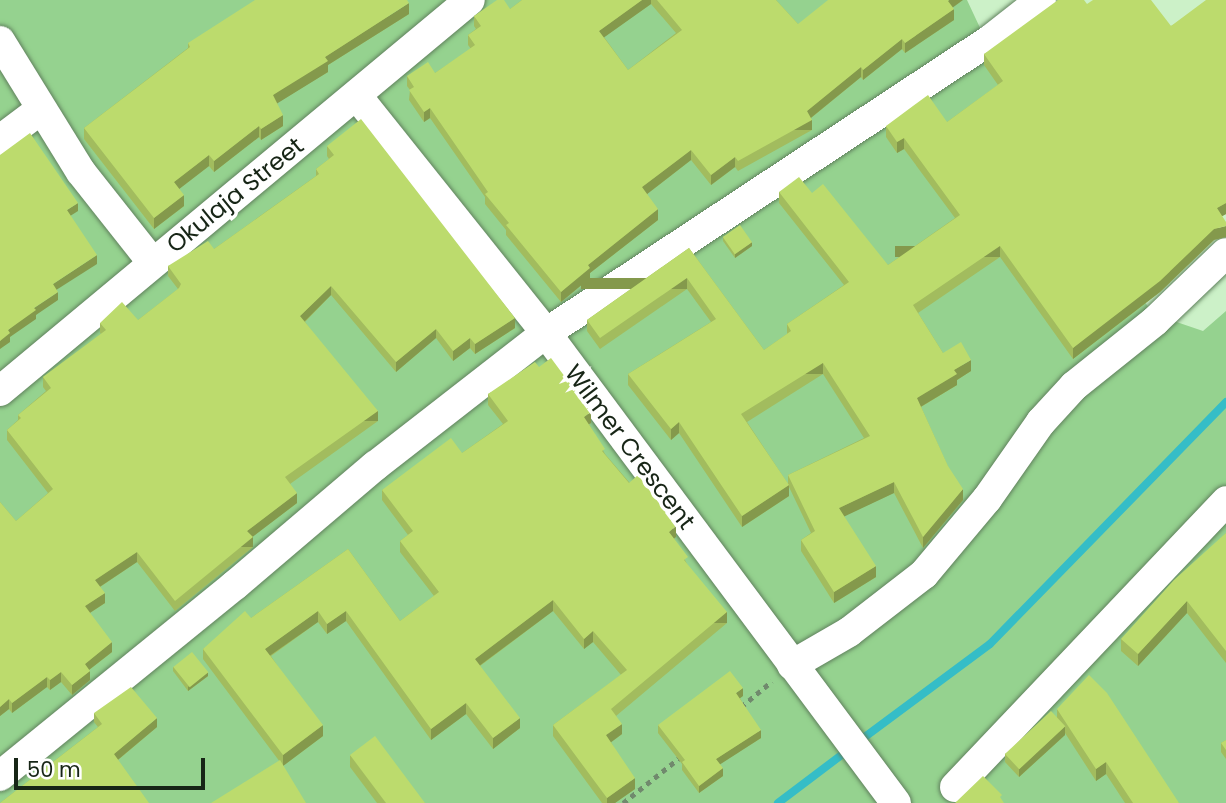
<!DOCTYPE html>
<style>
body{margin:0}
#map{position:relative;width:1226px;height:803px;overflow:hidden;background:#ccf1c8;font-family:Poppins,sans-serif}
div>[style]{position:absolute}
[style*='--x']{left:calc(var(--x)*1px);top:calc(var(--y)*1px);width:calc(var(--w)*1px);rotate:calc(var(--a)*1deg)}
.green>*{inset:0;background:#95d28f}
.stream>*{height:8px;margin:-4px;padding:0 4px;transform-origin:4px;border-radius:4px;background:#35bdc7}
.path>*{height:4.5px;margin-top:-2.25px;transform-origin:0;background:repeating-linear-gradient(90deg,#70896d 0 5px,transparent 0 10px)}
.roads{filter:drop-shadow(0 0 2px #60815d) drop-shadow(0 0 2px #60815d)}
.street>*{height:30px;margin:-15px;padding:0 15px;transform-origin:15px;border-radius:15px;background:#fff}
.wall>*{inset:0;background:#a2bc5e}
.shaded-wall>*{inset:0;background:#84994c;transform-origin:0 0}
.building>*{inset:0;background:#bcdb6d;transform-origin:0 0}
span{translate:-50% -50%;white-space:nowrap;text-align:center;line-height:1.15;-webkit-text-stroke:7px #fff;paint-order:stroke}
.street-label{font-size:24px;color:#172516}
.scale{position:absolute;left:14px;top:758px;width:191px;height:32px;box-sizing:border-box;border:4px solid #172516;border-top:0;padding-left:9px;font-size:21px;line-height:24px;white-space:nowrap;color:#172516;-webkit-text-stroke:5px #fff;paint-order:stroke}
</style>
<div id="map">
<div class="green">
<i style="clip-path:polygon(0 0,967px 0,1025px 124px,1153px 314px,1203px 331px,1226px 311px,1226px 803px,0 803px)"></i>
</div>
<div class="stream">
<i style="--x:858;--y:742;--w:164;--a:-36.6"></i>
<i style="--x:990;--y:644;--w:338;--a:-45.7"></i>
<i style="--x:778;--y:803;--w:88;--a:-37.1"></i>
</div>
<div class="path">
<i style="--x:741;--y:707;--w:40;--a:-40"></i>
<i style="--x:623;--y:803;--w:77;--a:-38.7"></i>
</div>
<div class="roads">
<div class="street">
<i style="--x:0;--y:41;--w:154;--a:58.3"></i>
<i style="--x:81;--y:172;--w:115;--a:51.7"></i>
<i style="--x:357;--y:96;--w:303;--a:51.4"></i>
<i style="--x:546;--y:333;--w:586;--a:53.33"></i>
<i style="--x:0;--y:140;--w:50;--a:-36.9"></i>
<i style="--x:0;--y:391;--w:611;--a:-39.76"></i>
<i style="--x:792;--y:665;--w:66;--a:-30.1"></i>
<i style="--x:849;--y:632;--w:95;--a:-37.7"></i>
<i style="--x:924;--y:574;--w:98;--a:-50"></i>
<i style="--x:987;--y:499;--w:94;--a:-55"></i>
<i style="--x:1041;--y:422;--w:49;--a:-47.5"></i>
<i style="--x:1074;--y:386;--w:104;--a:-38.7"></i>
<i style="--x:1155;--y:321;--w:98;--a:-43.8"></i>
<i style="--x:0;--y:776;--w:303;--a:-39.1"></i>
<i style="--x:235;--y:585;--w:184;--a:-40.4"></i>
<i style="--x:375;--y:466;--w:217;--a:-37.9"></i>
<i style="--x:546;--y:333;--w:532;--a:-33.42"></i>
<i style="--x:990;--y:40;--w:65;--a:-38.1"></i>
<i style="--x:955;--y:787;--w:394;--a:-46.5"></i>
</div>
</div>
<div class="wall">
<i style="clip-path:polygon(evenodd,522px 0,776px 0,798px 24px,952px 8px,954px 20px,905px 53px,902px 49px,863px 80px,861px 77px,811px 118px,812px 130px,738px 171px,735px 167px,711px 185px,691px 160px,647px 194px,658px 220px,590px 273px,590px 278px,561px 302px,506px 235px,506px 230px,485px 204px,485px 197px,430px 118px,424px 122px,409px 100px,410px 90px,407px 86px,407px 76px,435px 73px,471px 49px,468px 45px,468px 35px,476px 29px,474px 26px,474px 16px,510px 9px,522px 0,651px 4px,676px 33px,628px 70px,604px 37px,651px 4px)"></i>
<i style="clip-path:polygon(evenodd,1226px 0,1226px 214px,1222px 216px,1214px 240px,1160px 292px,1073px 359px,1000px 257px,918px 313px,943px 353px,971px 371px,957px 380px,957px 385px,921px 407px,963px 500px,923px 548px,894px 493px,844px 516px,876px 577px,834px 603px,801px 551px,801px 540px,811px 533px,789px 487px,789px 496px,742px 527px,679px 433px,671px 440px,628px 385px,628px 374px,711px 322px,687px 289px,600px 349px,587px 331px,587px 320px,689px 248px,764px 350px,787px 334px,787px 324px,844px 285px,779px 203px,779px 192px,812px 193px,888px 265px,955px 218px,904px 149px,897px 153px,886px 137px,886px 126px,947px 122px,998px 85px,984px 65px,984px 54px,1087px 4px,1171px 26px,1226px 0,823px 374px,864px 438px,788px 475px,788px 484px,747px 422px,823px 374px)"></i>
<i style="clip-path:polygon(409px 14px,328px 65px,328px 72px,277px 103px,283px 126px,261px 140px,259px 137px,214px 172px,209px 166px,179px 189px,184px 206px,154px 229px,84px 139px,84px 128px,188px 48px,188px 43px)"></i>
<i style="clip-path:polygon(327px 146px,515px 328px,475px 354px,470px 348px,453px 361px,436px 338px,396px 372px,331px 295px,305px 322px,378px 421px,290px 484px,297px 503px,252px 537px,253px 547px,175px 611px,137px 562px,100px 587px,105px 603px,90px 613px,112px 652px,89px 670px,90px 680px,72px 695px,61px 682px,50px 690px,47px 687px,12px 713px,9px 709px,0 716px,0 502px,16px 521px,48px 493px,7px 440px,7px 430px,18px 420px,18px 415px,46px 391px,43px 387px,43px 377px,101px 334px,100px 333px,100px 323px,138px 320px,178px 289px,168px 276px,168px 266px,214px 249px,316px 176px,316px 169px,329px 159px,327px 156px)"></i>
<i style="clip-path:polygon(723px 237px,752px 246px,735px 258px,723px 241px)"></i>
<i style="clip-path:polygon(539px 367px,591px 423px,589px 424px,605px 454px,676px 537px,674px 538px,688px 566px,727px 623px,616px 716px,622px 734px,611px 742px,635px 789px,615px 803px,602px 803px,553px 736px,553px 725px,621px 675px,593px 642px,584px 649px,553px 611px,480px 666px,520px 728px,493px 749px,466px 714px,431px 740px,346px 621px,327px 634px,318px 622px,271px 656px,323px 736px,283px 766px,203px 659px,203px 649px,251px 618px,348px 549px,400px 621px,434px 596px,400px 552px,400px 541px,408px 535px,382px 500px,382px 490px,462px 453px,503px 424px,488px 405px,488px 394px)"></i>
<i style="clip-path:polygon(1226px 533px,1226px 663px,1187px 613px,1138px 666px,1121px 651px,1121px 639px)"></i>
<i style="clip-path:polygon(173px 667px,208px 676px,188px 691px,173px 671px)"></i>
<i style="clip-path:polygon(743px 696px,740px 698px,761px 738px,720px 764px,723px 776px,699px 793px,682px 770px,682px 764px,658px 733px,658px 725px)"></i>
<i style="clip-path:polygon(1057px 709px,1179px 803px,1125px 803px,1106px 774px,1096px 781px,1065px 733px,1065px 735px,1019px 777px,1005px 762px,1005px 754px,1057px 718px)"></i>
<i style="clip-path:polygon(94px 713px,157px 727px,118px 760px,0 803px,98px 727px,94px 722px)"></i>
<i style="clip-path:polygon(1226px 740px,1226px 759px,1221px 752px,1221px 743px)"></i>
<i style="clip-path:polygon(350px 755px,425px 803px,377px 803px,350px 767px)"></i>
</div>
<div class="shaded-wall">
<i style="clip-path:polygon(642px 0,651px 0,651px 4px,599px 41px,599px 31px)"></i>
<i style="clip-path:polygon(949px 0,963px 0,948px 11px,948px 1px)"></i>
<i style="clip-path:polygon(409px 3px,409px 14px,328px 65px,328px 72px,273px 106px,273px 95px,325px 57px)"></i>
<i style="clip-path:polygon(954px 9px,954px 20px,905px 53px,905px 43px)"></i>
<i style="clip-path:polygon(902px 39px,902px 49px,863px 80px,863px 70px)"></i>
<i style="clip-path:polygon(861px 67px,861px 77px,807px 121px,807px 111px)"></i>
<i style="clip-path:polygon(430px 108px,430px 118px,424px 122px,424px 112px)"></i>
<i style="clip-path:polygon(283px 115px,283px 126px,261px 140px,261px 129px)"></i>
<i style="left:812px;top:120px;width:10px;height:85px;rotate:90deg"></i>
<i style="clip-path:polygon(259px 126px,259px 137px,214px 172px,214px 161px)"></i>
<i style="clip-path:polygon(904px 138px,904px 149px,897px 153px,897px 142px)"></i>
<i style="clip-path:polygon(691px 150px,691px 160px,642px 198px,642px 187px)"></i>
<i style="clip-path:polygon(209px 155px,209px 166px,174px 193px,174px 182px)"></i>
<i style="clip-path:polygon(735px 157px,735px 167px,711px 185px,711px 175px)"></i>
<i style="clip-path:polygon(184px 195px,184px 206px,154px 229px,154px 218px)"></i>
<i style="clip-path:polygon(78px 203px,78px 211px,67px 218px,67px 210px)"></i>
<i style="clip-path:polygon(1226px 203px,1226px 214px,1217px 219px,1217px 208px)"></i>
<i style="clip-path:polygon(658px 209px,658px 220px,590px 273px,590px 278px,561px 302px,561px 292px,588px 265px)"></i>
<i style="clip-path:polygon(1226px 226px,1226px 237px,1214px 240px,1160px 292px,1073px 359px,1073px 348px,1214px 229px)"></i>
<i style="clip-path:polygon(752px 242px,752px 246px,735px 258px,735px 254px)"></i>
<i style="left:1000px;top:246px;width:11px;height:105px;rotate:90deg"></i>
<i style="clip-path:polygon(97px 255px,97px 264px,53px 292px,53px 284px)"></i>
<i style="left:687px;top:278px;width:11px;height:106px;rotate:90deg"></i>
<i style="clip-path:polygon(331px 286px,331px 295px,300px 326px,300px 316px)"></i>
<i style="clip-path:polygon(58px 292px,58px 300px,36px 315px,36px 319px,10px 337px,10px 342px,0 349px,0 341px,8px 330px,34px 308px)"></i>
<i style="clip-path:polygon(515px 318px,515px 328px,475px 354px,475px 344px)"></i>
<i style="clip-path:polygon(436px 329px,436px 338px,396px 372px,396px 362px)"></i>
<i style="clip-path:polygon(470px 338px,470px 348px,453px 361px,453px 351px)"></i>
<i style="clip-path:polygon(971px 360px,971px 371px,957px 380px,957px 385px,917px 409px,917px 398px,954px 370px)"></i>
<i style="left:823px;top:363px;width:11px;height:97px;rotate:90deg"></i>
<i style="left:378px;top:411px;width:10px;height:114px;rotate:90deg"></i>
<i style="clip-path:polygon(591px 412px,591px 423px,584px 427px,584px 417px)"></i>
<i style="clip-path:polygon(679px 422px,679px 433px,671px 440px,671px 429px)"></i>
<i style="clip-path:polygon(894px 482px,894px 493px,839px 519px,839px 508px)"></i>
<i style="clip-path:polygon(789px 485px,789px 496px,742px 527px,742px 516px)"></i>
<i style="clip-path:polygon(963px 489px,963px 500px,923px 548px,923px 537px)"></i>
<i style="clip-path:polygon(297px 493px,297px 503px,247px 541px,247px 531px)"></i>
<i style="clip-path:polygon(676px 526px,676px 537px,669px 542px,669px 532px)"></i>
<i style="left:253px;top:537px;width:10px;height:101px;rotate:90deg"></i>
<i style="clip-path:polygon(137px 552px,137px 562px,95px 590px,95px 580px)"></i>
<i style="clip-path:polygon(876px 566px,876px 577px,834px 603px,834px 592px)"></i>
<i style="clip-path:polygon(105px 593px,105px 603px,85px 616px,85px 606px)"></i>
<i style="clip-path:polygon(553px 600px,553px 611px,475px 669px,475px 659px)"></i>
<i style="clip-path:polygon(1187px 601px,1187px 613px,1138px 666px,1138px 654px)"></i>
<i style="clip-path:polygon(318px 611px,318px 622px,265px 659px,265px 649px)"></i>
<i style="clip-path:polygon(346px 611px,346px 621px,327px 634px,327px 624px)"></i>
<i style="left:727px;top:612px;width:11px;height:151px;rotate:90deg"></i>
<i style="clip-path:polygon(593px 631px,593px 642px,584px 649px,584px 639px)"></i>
<i style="clip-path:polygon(112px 642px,112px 652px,85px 673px,85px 664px)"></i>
<i style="clip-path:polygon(90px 671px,90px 680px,72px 695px,72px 685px)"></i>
<i style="clip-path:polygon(61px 672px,61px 682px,50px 690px,50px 680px)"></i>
<i style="clip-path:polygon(208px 672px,208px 676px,188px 691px,188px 687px)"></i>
<i style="clip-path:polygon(47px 677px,47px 687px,12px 713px,12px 703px)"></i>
<i style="clip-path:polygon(743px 688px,743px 696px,736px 701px,736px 693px)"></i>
<i style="clip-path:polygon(9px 699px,9px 709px,0 716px,0 707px)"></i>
<i style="clip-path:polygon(466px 703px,466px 714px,431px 740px,431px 729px)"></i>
<i style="clip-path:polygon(157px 718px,157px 727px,114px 763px,114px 754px)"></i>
<i style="clip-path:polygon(520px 718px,520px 728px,493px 749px,493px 738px)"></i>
<i style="clip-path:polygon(622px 724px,622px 734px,606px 746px,606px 735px)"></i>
<i style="clip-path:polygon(323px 725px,323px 736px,283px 766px,283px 755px)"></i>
<i style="clip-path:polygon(1065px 726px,1065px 735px,1019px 777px,1019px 769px)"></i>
<i style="clip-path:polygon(761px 730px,761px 738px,716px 767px,716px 759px)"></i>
<i style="clip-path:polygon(1106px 762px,1106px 774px,1096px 781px,1096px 769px)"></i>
<i style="clip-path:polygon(723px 768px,723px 776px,699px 793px,699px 786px)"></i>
<i style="clip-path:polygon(635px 778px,635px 789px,615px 803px,607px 803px,607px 798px)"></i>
</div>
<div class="building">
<i style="clip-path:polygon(255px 0,407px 0,409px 3px,325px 57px,328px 61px,273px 95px,283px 115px,261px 129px,259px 126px,214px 161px,209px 155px,174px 182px,184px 195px,154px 218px,84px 128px,190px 47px,188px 43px)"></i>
<i style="clip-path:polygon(497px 0,504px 0,510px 9px,522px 0,642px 0,599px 31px,628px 70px,682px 30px,657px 0,776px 0,798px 24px,828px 0,949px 0,948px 1px,954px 9px,905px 43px,902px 39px,863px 70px,861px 67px,807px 111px,812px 120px,738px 161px,735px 157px,711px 175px,691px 150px,642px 187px,658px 209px,588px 265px,590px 268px,561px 292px,506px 225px,509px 223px,485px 194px,488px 192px,430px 108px,424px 112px,409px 90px,414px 87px,407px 76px,428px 62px,435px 73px,475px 45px,468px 35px,481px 26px,474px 16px)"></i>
<i style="clip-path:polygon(1058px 0,1084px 0,1087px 4px,1093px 0,1151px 0,1171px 26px,1206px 0,1226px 0,1226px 203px,1217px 208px,1226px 222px,1226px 226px,1214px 229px,1160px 281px,1073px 348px,1000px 246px,913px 305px,943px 353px,961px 342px,971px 360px,954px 370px,957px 374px,917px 398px,948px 466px,963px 489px,923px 537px,894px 482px,839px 508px,876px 566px,834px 592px,801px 540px,815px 531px,788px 475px,870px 436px,823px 363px,741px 414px,789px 485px,742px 516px,679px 422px,671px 429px,628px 374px,716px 319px,687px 278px,600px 338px,587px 320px,689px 248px,764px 350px,791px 331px,787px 324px,849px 282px,779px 192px,799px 177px,812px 193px,823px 184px,888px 265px,960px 215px,904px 138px,897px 142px,886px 126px,928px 95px,947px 122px,1003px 81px,984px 54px)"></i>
<i style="clip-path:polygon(361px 119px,515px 318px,475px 344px,470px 338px,453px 351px,436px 329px,396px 362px,331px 286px,300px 316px,378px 411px,285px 477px,297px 493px,247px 531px,253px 537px,175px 601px,137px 552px,95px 580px,105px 593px,85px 606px,112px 642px,85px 664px,90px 671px,72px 685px,61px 672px,50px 680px,47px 677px,12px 703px,9px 699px,0 707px,0 502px,16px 521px,53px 489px,7px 430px,21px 418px,18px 415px,51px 388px,43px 377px,106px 330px,100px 323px,122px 302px,138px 320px,179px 288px,181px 284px,168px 266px,208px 241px,214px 249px,319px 174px,316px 169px,334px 155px,327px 146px)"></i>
<i style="clip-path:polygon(30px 133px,78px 203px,67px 210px,97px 255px,53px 284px,58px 292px,34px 308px,36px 310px,8px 330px,10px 333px,0 341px,0 155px)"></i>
<i style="left:740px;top:225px;width:21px;height:21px;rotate:55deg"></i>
<i style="clip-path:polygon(551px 358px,591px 412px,584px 417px,605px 449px,602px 451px,629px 483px,638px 475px,676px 526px,669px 532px,688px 557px,684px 560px,727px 612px,611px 709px,622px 724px,606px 735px,635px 778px,607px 798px,553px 725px,627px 670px,593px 631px,584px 639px,553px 600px,475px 659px,520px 718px,493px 738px,466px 703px,431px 729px,346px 611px,327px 624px,318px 611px,265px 649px,323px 725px,283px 755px,203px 649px,245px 611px,251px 618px,348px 549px,400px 621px,439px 592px,400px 541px,413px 531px,382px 490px,451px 438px,462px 453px,508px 421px,488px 394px,535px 362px,539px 367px)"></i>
<i style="clip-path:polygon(1226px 533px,1226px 651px,1187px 601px,1138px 654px,1121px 639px,1174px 580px)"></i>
<i style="left:192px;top:652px;width:26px;height:24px;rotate:51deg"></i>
<i style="clip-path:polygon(730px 671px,743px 688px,736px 693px,761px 730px,716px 759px,723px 768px,699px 786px,682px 762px,685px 760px,658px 725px)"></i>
<i style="clip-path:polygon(1089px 675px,1107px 693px,1179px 803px,1133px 803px,1106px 762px,1096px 769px,1057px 709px)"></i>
<i style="clip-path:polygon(131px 687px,157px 718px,114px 754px,149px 803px,0 803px,102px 724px,94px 713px)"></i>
<i style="left:1051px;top:711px;width:21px;height:63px;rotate:47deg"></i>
<i style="clip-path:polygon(375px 736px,425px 803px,386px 803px,350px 755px)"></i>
<i style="clip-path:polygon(1226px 740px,1226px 750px,1221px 743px)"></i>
<i style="clip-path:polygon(280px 760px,306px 803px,211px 803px)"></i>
<i style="clip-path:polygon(983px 776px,1002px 795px,1000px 797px,1004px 803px,955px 803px)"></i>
</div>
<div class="street-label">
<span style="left:235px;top:195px;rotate:-39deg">Okulaja Street</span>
<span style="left:630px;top:447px;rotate:53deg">Wilmer Crescent</span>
</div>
<div class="scale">50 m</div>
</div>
